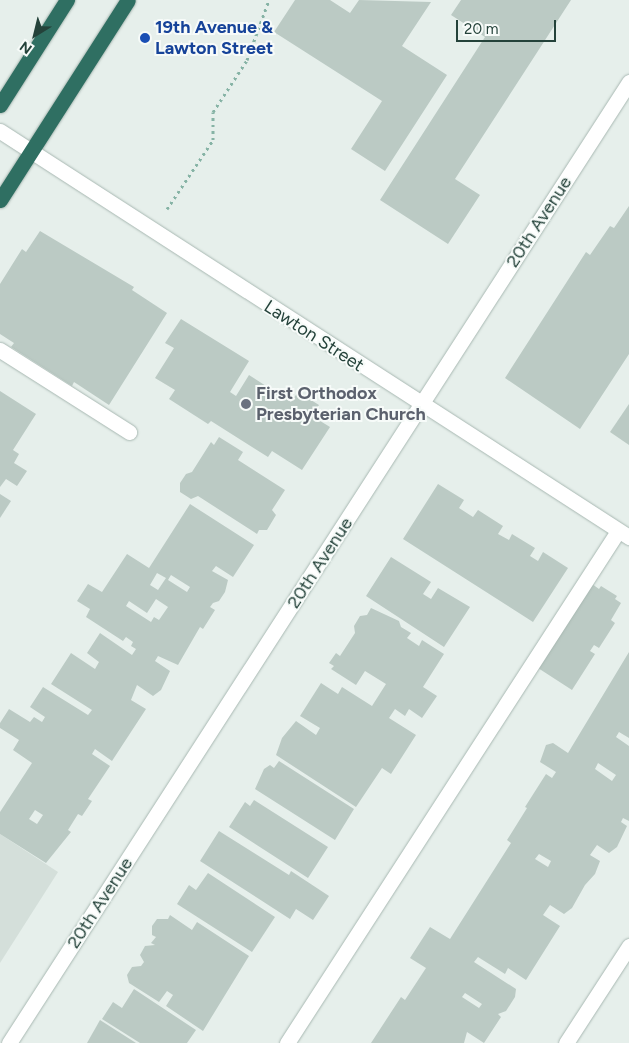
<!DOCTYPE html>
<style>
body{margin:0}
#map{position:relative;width:629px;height:1043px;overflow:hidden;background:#e6efeb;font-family:Figtree,sans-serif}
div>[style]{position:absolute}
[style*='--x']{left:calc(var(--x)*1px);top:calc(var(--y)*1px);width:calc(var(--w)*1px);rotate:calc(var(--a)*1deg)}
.built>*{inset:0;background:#d4dfda}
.building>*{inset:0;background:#bbcac4}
.path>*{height:3px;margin-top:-1.5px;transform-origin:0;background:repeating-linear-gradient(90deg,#86b3a5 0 2.5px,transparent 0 6.5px)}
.roads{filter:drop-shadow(0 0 1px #a8b8b2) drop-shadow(0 0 1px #a8b8b2)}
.minor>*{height:15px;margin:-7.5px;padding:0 7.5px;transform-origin:7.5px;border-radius:7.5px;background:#fff}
.highway>*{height:15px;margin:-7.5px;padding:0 7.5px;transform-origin:7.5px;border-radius:7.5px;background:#2f6f62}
.dots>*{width:14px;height:14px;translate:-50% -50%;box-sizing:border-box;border:2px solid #f7fbf9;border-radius:50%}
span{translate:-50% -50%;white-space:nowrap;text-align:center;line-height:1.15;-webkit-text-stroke:4px #f7fbf9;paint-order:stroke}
.transit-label{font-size:18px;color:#164399;font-weight:700}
.left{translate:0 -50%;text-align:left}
.street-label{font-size:18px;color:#24423a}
.worship-label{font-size:18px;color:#5b616d;font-weight:700}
.north{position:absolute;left:10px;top:10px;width:50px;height:50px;-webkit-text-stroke:4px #f7fbf9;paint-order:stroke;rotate:216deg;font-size:14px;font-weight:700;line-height:20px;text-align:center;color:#24423a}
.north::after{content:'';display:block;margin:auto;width:18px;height:22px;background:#24423a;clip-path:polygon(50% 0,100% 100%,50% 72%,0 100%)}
.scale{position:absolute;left:456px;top:20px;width:100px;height:22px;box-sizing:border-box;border:2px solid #24423a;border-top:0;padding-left:6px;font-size:15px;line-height:18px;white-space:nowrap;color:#24423a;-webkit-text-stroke:4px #f7fbf9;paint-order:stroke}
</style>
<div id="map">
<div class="built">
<i style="clip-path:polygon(0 834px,58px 872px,0 963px)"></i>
</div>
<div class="building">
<i style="clip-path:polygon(295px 0,330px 0,350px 13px,359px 0,431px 2px,402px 46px,447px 75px,385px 171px,351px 149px,382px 101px,274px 32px)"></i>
<i style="clip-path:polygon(461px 0,571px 0,455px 179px,480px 195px,448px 244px,380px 200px,485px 37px,451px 15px)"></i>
<i style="clip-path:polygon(629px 206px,629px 354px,580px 429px,505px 378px,586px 252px,590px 255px,610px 226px,614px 228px)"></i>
<i style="clip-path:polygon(40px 231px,134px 287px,132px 290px,167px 313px,109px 405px,74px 382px,72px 386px,11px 347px,14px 343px,0 334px,0 284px,22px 249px,26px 252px)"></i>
<i style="clip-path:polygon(181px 319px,249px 361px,230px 392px,236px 396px,249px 375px,291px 402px,298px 392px,319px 405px,312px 416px,330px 427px,302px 470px,272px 451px,268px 457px,211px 421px,208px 424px,169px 399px,175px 390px,155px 378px,174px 348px,165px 343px)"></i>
<i style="clip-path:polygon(0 391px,36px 414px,13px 450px,19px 454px,14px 463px,27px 471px,17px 486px,6px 479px,0 487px)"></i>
<i style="clip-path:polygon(629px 404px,629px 445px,610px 432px)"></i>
<i style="clip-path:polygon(219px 437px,243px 452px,238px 460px,285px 490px,272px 510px,276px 515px,267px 530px,259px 530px,257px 534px,198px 496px,191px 499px,180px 492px,180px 483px,186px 474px,192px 472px,211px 442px,214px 445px)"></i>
<i style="clip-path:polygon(438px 484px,464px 500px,459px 508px,473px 517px,478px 510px,503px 526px,498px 534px,509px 540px,512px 534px,535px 548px,530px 556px,538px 561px,543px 552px,568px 568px,533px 622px,403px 539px)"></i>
<i style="clip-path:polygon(0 494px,11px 501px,0 518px)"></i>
<i style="clip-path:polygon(evenodd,190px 504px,254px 545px,233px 577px,216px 566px,212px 571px,228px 580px,225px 592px,219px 601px,213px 603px,210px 607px,215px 610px,203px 629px,200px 627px,178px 665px,158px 656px,155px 661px,170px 671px,161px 690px,153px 696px,137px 685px,131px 700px,146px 709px,112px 761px,95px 749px,92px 754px,110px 766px,88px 799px,92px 801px,82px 816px,78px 814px,68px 830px,71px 832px,46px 863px,0 834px,0 812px,32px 763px,13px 750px,19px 740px,0 728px,0 723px,9px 709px,30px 722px,34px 717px,42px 722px,45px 717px,30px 707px,43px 687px,88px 715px,92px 710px,51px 684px,71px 653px,95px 669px,99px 662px,87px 653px,100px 633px,132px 655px,136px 649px,131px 646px,133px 642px,126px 637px,123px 641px,86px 617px,90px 609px,77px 601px,88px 584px,102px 592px,127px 554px,149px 568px,190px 504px,157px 573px,166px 578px,158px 590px,150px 585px,157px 573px,190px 504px,171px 575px,190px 587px,187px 592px,168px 580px,171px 575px,190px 504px,156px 599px,168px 607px,159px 620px,154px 617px,151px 622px,126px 606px,129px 601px,147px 613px,156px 599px,190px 504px,35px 810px,43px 815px,37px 824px,29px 819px,35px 810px)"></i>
<i style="clip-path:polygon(391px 557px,431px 582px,423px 594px,431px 599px,438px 588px,470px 607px,444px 647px,366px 596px)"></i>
<i style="clip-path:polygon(592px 584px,599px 589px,601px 586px,617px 596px,615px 599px,621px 603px,611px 620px,615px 623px,599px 648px,594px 645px,590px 651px,595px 654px,572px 690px,538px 668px)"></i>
<i style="clip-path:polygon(371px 608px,399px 621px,401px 627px,411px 633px,407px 638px,419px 646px,422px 640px,444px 654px,423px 687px,437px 696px,422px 718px,409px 709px,405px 716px,395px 709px,389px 718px,416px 735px,391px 774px,382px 768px,356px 807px,276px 755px,282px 738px,296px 721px,316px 735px,320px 728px,300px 716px,321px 683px,338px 694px,342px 687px,372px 706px,386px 684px,365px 671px,356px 685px,331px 669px,334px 666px,329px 663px,336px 653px,340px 656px,355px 633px,354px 626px,360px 616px,367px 615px)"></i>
<i style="clip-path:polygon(evenodd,629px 652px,629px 738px,619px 732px,616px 737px,629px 746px,629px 821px,623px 818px,621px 822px,627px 826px,617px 847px,609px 853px,597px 845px,590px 855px,600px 861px,595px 874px,585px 885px,572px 908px,564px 914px,550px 905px,543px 915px,560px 926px,526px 980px,508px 968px,505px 974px,478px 957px,474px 962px,516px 989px,515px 997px,506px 1011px,498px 1014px,501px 1017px,484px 1043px,467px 1032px,464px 1043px,371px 1043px,401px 997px,405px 1000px,426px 968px,410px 958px,430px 927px,450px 939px,511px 843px,507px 840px,527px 808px,525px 807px,546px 774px,552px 778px,556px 772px,540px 762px,546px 745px,553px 743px,568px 753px,629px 652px,598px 763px,616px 775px,612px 781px,595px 769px,598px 763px,629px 652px,539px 854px,551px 861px,548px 867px,535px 859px,539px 854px,629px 652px,465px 993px,482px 1004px,479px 1008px,462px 997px,465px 993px)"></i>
<i style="clip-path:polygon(279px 761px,354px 809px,335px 840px,255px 789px,264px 769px,270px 765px,274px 768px)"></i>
<i style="clip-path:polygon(254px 800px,328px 847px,308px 878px,229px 827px,245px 802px,250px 806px)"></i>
<i style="clip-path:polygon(219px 831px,289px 875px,291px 871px,329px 896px,313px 920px,296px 909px,290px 919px,200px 861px)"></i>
<i style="clip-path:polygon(208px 873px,275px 917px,252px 952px,177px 904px,189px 885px,196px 890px)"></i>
<i style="clip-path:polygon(170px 915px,192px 930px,197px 922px,249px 956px,203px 1031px,166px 1006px,173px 995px,167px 991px,159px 1002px,129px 983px,127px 975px,132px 967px,141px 966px,144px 962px,140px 955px,145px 946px,155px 945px,151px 943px,156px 937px,152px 935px,152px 926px,157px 919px,168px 919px)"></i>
<i style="clip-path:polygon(134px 989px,196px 1030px,187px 1043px,140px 1043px,102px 1019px,113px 1002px,122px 1008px)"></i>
<i style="clip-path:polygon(100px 1020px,136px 1043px,87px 1043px)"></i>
</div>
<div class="path">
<i style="--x:167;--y:209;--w:83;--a:-56.3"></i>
<i style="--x:213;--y:140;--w:28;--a:-90"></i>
<i style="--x:213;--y:112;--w:62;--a:-56.8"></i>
<i style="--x:247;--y:60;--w:64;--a:-69.9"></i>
</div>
<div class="roads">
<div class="minor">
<i style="--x:0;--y:131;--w:749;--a:32.84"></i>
<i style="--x:0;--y:350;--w:153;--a:32.4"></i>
<i style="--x:9;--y:1043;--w:1144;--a:-57.17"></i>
<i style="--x:287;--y:1043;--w:610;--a:-57.12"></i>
<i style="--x:566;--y:1043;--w:116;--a:-57"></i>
</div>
<div class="highway">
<i style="--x:0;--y:105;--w:125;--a:-57.5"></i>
<i style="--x:0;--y:200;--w:237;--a:-57.4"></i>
</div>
</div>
<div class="dots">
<i style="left:145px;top:38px;background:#1a4fb4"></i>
<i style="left:246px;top:404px;background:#6b7280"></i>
</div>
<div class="transit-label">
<span class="left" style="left:155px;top:38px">19th Avenue &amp;<br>Lawton Street</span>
</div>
<div class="street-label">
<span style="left:539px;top:222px;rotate:-57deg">20th Avenue</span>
<span style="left:314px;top:336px;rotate:33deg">Lawton Street</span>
<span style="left:320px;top:563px;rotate:-57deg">20th Avenue</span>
<span style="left:100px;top:903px;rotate:-57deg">20th Avenue</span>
</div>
<div class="worship-label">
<span class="left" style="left:256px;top:404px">First Orthodox<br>Presbyterian Church</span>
</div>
<div class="north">N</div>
<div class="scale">20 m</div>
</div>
